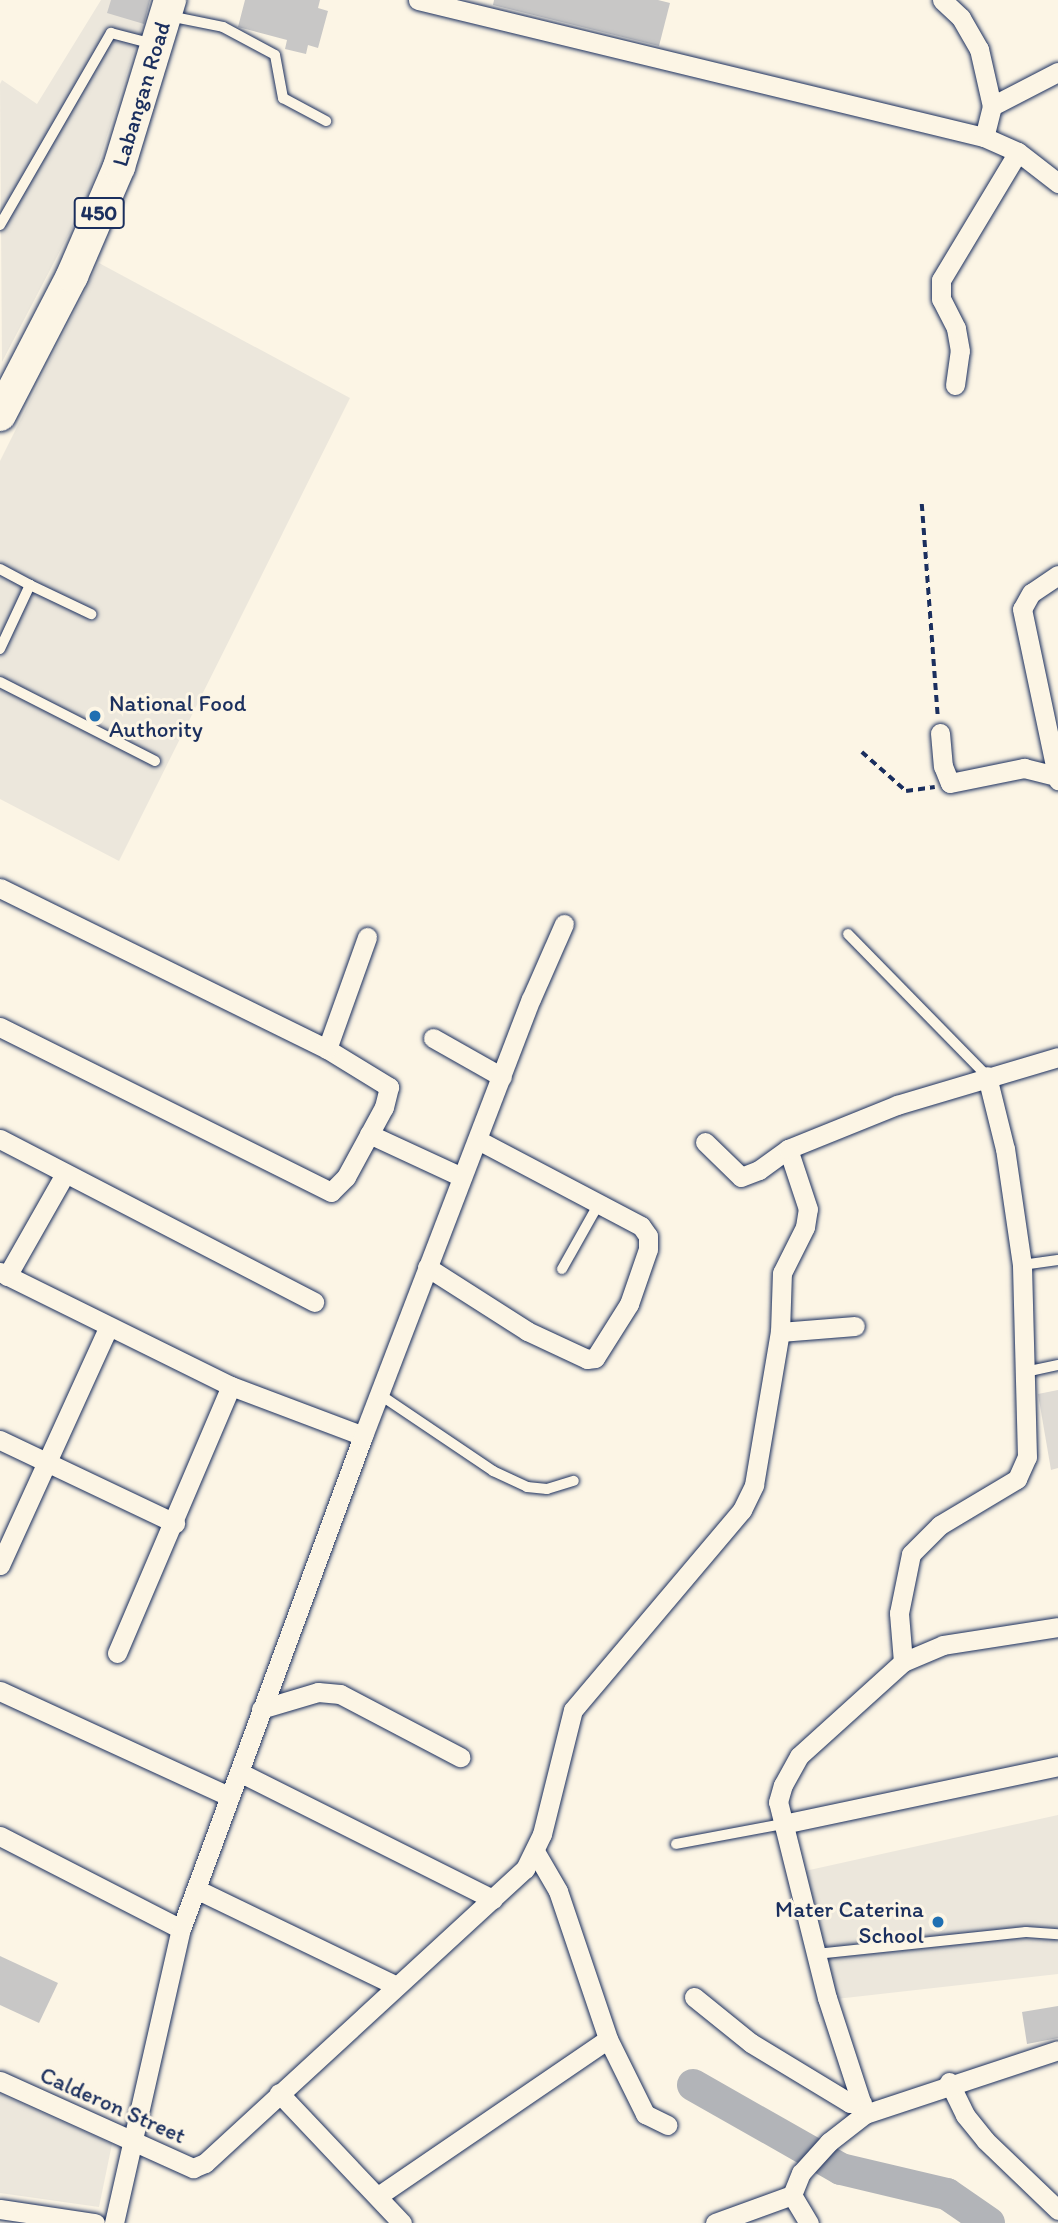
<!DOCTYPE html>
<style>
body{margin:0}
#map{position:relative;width:1058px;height:2223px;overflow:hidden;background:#fcf5e5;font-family:Itim,sans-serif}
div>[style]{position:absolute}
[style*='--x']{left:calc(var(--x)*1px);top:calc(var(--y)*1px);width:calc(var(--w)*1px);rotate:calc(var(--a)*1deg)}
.built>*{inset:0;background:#ece7dc}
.green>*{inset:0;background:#dfdbd4}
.river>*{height:32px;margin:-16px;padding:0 16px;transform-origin:16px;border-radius:16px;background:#b2b4b8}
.building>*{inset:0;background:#c8c7c6}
.path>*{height:3.5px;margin-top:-1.75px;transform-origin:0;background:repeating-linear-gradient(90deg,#1b2f5e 0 7px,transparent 0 12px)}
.roads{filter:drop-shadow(0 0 2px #1b2f5e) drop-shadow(0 0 2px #1b2f5e)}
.service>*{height:10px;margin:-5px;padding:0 5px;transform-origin:5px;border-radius:5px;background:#fcf5e5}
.minor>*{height:19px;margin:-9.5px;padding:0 9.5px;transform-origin:9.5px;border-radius:9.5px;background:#fcf5e5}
.primary>*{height:32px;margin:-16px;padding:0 16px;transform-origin:16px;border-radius:16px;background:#fcf5e5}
.dots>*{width:19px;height:19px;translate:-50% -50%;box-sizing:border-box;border:4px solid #fcf5e5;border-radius:50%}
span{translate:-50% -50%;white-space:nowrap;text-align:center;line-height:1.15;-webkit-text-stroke:6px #fcf5e5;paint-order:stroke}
.shield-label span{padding:2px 5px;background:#fcf5e5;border:2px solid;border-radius:5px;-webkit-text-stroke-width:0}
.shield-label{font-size:21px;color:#1b2f5e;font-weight:700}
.street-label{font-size:23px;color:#1b2f5e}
.poi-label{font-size:23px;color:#1b2f5e}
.left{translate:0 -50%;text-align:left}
.right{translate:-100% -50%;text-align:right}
</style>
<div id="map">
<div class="built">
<i style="clip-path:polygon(101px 0,150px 0,87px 199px,2px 362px,0 84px,2px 80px,37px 104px)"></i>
<i style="clip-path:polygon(99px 263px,350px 398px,119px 861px,0 799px,0 461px)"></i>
<i style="clip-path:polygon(1058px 1815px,1058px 1974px,836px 1999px,805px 1871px)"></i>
<i style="clip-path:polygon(0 2094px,112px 2144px,99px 2207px,0 2193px)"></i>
</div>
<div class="green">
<i style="clip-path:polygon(1058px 1390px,1058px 1468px,1051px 1470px,1038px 1394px)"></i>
</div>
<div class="river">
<i style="--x:693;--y:2085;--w:170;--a:29.6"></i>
<i style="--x:841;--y:2169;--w:109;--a:13.3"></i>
<i style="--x:947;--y:2194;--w:51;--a:34.6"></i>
</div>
<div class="building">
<i style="clip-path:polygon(111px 0,150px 0,144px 24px,107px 13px)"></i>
<i style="clip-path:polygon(245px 0,320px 0,318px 8px,328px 11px,318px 48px,308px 45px,306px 54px,285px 49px,287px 40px,238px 27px)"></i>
<i style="clip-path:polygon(494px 0,658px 0,670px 3px,659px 46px,493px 5px)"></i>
<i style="clip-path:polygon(0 1956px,58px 1983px,39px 2023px,0 2005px)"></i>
<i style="clip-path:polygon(1058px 2006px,1058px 2038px,1027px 2044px,1022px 2012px)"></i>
</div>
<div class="path">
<i style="--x:922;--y:504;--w:214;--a:85.7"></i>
<i style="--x:862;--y:752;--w:59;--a:41.6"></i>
<i style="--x:906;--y:791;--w:29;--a:-8"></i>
</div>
<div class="roads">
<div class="service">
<i style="--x:169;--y:16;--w:55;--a:11.5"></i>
<i style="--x:223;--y:27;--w:59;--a:28.3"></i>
<i style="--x:275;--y:55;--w:44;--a:79.5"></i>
<i style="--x:283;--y:98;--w:49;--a:28.1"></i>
<i style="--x:0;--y:225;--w:222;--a:-60"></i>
<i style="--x:111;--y:33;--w:43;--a:14.7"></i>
<i style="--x:0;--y:569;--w:34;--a:28"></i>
<i style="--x:0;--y:649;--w:71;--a:-64.9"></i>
<i style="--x:30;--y:585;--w:68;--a:25.4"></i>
<i style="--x:0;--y:682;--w:174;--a:27"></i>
<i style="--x:848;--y:934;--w:199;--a:45.6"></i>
<i style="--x:1022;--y:1265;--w:36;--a:-8"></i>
<i style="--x:562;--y:1269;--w:73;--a:-60.6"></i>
<i style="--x:1025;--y:1372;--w:34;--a:-12"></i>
<i style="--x:379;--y:1394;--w:138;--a:34"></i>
<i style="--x:493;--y:1471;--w:38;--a:25"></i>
<i style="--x:527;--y:1487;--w:20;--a:6"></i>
<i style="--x:547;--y:1489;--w:28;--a:-17"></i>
<i style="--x:676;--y:1844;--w:109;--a:-10.6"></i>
<i style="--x:816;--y:1954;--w:211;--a:-6"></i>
<i style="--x:1026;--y:1932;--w:32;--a:4"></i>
</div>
<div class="minor">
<i style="--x:418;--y:0;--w:582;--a:13.61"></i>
<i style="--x:984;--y:137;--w:37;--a:24"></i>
<i style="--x:1018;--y:152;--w:51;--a:37.8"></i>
<i style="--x:942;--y:0;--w:26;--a:43"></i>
<i style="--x:961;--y:18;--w:36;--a:60"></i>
<i style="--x:979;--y:49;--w:58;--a:77.2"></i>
<i style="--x:992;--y:106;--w:32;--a:104"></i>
<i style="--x:992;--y:106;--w:74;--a:-27.3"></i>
<i style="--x:955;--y:385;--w:34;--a:-82"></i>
<i style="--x:960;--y:351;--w:23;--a:-100"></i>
<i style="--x:956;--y:328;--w:33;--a:-117"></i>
<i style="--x:941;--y:299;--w:19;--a:-90"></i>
<i style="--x:941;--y:280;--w:149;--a:-59"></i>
<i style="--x:1058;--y:575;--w:32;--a:146"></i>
<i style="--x:1031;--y:593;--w:18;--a:119"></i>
<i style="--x:1022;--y:609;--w:175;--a:78.1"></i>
<i style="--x:940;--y:733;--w:33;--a:85"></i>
<i style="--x:943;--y:766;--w:18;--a:68"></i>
<i style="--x:950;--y:783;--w:76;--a:-11.5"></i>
<i style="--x:1024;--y:768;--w:34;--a:14"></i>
<i style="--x:0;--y:888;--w:364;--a:26.2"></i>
<i style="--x:327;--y:1049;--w:73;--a:31.5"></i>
<i style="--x:389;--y:1087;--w:21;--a:104"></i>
<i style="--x:384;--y:1107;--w:80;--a:118.5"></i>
<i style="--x:346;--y:1177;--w:21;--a:135"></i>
<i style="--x:331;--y:1192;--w:370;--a:-153.5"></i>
<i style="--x:433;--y:1038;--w:79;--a:29.5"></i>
<i style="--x:327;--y:1049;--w:119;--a:-70.3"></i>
<i style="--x:369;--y:1134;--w:102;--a:24.8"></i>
<i style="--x:0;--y:1139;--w:354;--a:27.4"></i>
<i style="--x:705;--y:1142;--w:50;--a:44.2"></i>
<i style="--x:741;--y:1177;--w:19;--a:-21"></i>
<i style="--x:759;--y:1170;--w:36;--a:-36"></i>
<i style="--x:427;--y:1267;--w:119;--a:32.6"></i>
<i style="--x:527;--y:1331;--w:66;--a:25"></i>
<i style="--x:587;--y:1359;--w:8;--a:-7"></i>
<i style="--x:595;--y:1358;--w:64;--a:-57.8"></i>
<i style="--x:629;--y:1304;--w:58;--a:-70.9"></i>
<i style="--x:648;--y:1249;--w:13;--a:-90"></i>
<i style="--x:648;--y:1236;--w:12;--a:-125"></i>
<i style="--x:641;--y:1226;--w:184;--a:-152.2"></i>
<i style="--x:0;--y:1272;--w:258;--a:26.3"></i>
<i style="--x:231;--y:1386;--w:141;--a:20.7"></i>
<i style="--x:7;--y:1276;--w:117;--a:-60.4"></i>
<i style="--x:780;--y:1332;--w:75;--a:-4.6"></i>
<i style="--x:0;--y:1440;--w:194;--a:25.4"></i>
<i style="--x:0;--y:1565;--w:260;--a:-65.5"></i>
<i style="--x:117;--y:1653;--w:290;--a:-66.9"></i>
<i style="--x:903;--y:1662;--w:49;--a:-94.7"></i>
<i style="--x:899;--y:1613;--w:60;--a:-78.5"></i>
<i style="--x:911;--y:1554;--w:41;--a:-45"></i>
<i style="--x:940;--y:1525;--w:90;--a:-30.9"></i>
<i style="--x:1017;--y:1479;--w:24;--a:-66"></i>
<i style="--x:1027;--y:1457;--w:192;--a:-91.5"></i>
<i style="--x:1022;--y:1265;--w:117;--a:-98.3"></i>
<i style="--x:1005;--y:1149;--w:75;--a:-103.9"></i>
<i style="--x:0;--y:1691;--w:253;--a:24.7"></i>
<i style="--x:261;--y:1709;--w:59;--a:-16.6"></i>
<i style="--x:318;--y:1692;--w:22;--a:5"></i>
<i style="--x:340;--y:1694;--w:136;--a:27.7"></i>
<i style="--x:239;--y:1772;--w:284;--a:26.6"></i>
<i style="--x:783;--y:1824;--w:281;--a:-11.9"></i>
<i style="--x:0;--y:1836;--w:203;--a:27.2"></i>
<i style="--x:536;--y:1853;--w:44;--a:59.9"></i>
<i style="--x:558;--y:1891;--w:156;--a:71.3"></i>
<i style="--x:608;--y:2039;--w:84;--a:63.7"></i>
<i style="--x:645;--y:2114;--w:25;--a:26"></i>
<i style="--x:196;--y:1889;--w:221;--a:25.8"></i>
<i style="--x:694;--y:1997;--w:73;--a:38.9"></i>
<i style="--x:751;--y:2043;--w:116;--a:31.2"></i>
<i style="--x:850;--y:2103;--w:12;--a:0"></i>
<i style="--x:0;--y:2081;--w:212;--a:24.3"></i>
<i style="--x:193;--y:2168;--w:13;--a:-23"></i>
<i style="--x:205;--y:2163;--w:435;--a:-42.6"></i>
<i style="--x:525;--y:1869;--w:39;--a:-64"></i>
<i style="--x:542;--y:1834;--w:128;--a:-76"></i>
<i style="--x:573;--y:1710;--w:262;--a:-49.8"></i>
<i style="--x:742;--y:1510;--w:28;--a:-64"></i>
<i style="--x:754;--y:1485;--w:155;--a:-80.4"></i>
<i style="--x:780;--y:1332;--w:59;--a:-88.1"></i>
<i style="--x:782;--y:1273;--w:51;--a:-63.4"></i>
<i style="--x:805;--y:1227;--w:18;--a:-81"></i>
<i style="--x:808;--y:1209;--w:63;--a:-108.4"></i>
<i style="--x:788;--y:1149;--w:118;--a:-22"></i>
<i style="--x:897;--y:1105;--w:168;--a:-16.6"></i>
<i style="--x:949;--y:2082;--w:37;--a:64"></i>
<i style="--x:965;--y:2115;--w:32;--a:51"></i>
<i style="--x:985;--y:2140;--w:101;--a:43.8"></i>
<i style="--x:279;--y:2093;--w:179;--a:46.6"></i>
<i style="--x:865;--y:2114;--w:122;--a:-108.1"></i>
<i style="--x:827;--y:1998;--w:202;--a:-104"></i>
<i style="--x:778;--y:1802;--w:18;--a:-74"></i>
<i style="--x:783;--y:1785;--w:33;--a:-61"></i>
<i style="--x:799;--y:1756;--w:140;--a:-42.1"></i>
<i style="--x:903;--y:1662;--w:43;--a:-23"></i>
<i style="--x:943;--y:1645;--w:116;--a:-8.9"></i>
<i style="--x:792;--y:2195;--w:24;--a:-68"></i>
<i style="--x:801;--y:2173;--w:42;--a:-47.9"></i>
<i style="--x:829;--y:2142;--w:46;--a:-37.9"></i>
<i style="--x:865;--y:2114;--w:203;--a:-18.3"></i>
<i style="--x:792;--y:2195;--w:33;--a:59"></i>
<i style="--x:378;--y:2196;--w:278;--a:-34.3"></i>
<i style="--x:0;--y:2209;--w:96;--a:8.4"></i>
<i style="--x:114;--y:2223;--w:302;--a:-77.2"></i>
<i style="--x:181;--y:1929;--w:526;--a:-69.74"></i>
<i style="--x:363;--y:1436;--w:468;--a:-69"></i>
<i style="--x:531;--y:999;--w:82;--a:-66.3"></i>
<i style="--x:715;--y:2223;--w:82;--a:-20"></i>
</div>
<div class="primary">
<i style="--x:0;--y:415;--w:157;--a:-62.6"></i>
<i style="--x:72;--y:276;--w:119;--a:-66.7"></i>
<i style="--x:119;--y:167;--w:175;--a:-73"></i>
</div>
</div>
<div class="dots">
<i style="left:95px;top:716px;background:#1f6fb2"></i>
<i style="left:938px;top:1922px;background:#1f6fb2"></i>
</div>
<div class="shield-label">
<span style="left:99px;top:213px">450</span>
</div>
<div class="street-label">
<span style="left:141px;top:94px;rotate:-73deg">Labangan Road</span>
<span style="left:113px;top:2105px;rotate:24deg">Calderon Street</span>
</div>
<div class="poi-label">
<span class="left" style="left:109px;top:716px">National Food<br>Authority</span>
<span class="right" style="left:924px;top:1922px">Mater Caterina<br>School</span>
</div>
</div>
